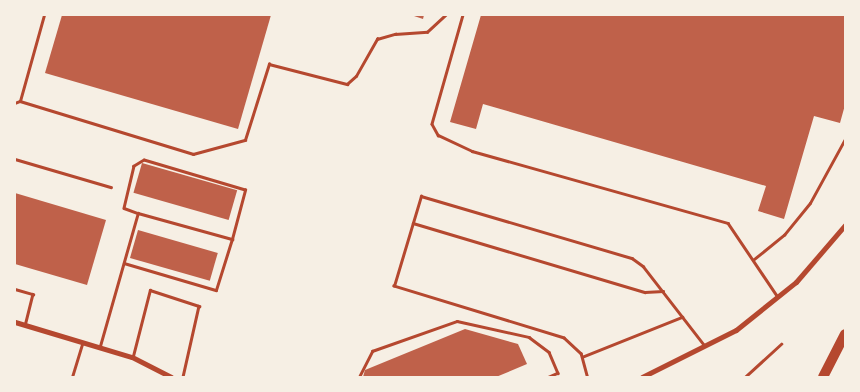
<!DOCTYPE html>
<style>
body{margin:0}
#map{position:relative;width:860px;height:392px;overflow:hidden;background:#f6efe4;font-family:Roboto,sans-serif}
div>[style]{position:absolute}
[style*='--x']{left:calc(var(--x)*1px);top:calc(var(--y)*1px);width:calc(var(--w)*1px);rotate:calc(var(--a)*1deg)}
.building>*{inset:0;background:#bf614a;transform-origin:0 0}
.service>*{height:2.5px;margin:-1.25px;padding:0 1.25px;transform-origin:1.25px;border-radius:1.25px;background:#b5482f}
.minor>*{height:5px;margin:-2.5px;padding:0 2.5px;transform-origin:2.5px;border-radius:2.5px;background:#b5482f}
.motorway>*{height:10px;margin:-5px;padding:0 5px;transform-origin:5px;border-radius:5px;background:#b5482f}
span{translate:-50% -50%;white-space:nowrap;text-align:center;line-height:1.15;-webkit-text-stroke:5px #f6efe4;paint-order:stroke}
.frame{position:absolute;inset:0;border:16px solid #f6efe4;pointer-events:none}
</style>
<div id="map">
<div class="building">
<i style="clip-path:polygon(62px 15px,271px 15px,238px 129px,45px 73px)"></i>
<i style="clip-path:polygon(411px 15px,424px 15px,423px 19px)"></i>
<i style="clip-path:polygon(481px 15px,845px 15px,845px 105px,840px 123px,814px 116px,784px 219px,758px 211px,766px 186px,483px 104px,476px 129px,450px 122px)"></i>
<i style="left:142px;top:163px;width:99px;height:31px;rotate:16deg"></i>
<i style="clip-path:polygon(15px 193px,106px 220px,87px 285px,15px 264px)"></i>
<i style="left:138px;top:230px;width:83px;height:29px;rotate:16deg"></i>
<i style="clip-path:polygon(465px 329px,518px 344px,527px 364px,496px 377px,363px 377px,365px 370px)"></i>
</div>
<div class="service">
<i style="--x:463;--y:15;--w:113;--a:105.9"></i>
<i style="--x:432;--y:124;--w:13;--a:61"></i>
<i style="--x:438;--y:135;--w:38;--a:25"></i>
<i style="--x:472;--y:151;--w:266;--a:15.7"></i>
<i style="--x:728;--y:223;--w:89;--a:56"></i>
<i style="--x:20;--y:101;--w:181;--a:17"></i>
<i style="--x:193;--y:154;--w:54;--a:-15.1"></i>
<i style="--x:245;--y:140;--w:80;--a:-72.5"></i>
<i style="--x:269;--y:64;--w:81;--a:14.4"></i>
<i style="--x:347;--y:84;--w:12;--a:-42"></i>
<i style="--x:356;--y:76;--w:43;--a:-60.4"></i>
<i style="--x:377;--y:39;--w:19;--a:-16"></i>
<i style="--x:395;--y:34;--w:32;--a:-4"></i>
<i style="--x:427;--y:32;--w:25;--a:-43"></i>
<i style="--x:15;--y:103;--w:5;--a:-22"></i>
<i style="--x:20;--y:101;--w:89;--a:-74.4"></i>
<i style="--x:15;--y:159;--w:100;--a:16.3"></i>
<i style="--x:413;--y:223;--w:242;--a:16.6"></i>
<i style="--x:645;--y:292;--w:18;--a:-3"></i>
<i style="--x:753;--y:260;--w:40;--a:-39"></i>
<i style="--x:784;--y:235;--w:41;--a:-50.9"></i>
<i style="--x:810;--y:203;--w:73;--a:-61.3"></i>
<i style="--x:124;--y:263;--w:96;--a:16.4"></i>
<i style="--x:216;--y:290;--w:53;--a:-72.6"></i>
<i style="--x:15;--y:289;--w:19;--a:16"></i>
<i style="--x:33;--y:294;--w:32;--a:104"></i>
<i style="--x:100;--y:346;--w:138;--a:-74.1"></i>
<i style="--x:138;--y:213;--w:98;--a:15.5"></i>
<i style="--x:232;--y:239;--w:51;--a:-75.1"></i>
<i style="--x:245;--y:190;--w:105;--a:-163.5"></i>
<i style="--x:144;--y:160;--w:12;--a:149"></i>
<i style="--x:134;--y:166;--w:43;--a:103.4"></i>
<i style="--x:124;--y:208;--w:15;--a:20"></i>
<i style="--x:133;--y:356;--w:68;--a:-75.6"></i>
<i style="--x:150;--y:290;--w:52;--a:18.1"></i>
<i style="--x:199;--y:306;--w:73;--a:102.7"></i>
<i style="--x:582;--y:357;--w:108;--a:-21.8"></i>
<i style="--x:72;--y:377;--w:34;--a:-73"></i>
<i style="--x:359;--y:377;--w:29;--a:-63"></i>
<i style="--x:372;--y:351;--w:90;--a:-19.4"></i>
<i style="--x:457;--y:321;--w:74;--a:12.5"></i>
<i style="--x:529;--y:337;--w:25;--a:37"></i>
<i style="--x:549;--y:352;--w:23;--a:67"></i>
<i style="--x:558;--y:373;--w:10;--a:156"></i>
<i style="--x:587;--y:377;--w:24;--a:-105"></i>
<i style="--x:581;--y:354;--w:23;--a:-137"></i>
<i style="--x:564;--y:338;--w:178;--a:-163"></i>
<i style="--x:394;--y:286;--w:94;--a:-73.3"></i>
<i style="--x:421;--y:196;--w:220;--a:16.4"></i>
<i style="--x:632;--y:258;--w:14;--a:36"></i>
<i style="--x:643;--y:266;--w:101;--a:52.2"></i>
<i style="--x:745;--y:377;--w:49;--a:-42.5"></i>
</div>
<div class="minor">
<i style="--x:15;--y:322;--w:122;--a:16.7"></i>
<i style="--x:132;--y:357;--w:44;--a:27.1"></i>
<i style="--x:642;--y:377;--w:105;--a:-26.6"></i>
<i style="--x:736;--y:330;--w:77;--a:-38.7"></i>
<i style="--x:796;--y:282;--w:75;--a:-49.3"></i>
</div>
<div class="motorway">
<i style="--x:823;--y:377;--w:48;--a:-62.9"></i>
</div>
<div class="frame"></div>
</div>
